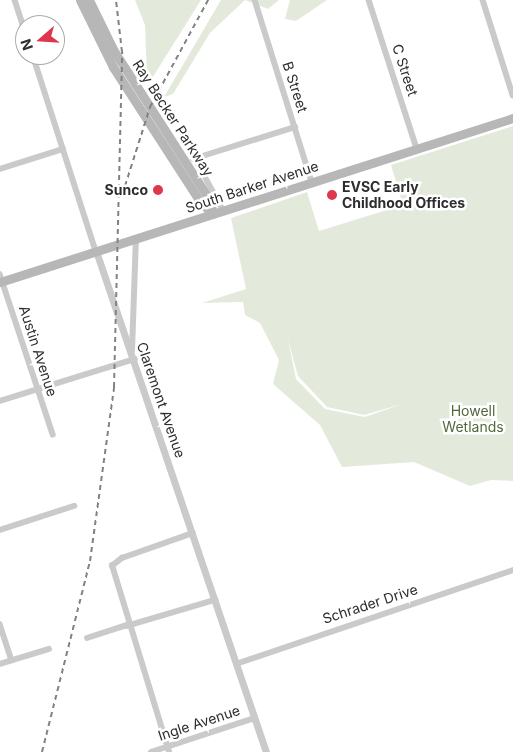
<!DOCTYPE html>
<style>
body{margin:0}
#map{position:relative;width:513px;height:752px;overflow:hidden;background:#fff;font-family:Inter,sans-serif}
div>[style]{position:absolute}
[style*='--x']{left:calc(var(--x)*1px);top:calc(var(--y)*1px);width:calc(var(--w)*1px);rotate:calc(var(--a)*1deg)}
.green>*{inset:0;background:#e4eadb}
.minor>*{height:5.5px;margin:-2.75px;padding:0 2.75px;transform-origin:2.75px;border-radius:2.75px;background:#cacaca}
.tertiary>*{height:7px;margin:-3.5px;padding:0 3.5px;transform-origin:3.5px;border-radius:3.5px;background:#cacaca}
.secondary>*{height:9px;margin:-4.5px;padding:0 4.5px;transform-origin:4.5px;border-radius:4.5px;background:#b7b7b7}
.rail>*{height:2px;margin-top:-1px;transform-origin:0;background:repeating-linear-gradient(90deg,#828282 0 5px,transparent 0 9px)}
.dots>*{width:14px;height:14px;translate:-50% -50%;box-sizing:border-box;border:2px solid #fff;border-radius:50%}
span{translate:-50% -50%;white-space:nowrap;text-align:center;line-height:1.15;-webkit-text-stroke:5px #fff;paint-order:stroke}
.street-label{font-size:14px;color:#2d2d2d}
.poi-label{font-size:14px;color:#2d2d2d;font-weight:700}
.left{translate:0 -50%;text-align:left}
.right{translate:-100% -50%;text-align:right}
.park-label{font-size:14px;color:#53673d}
.north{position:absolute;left:15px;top:15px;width:50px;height:50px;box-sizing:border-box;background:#fff;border:1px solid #ababab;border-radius:50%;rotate:251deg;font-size:14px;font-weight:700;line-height:20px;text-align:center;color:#2d2d2d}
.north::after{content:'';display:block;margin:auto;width:18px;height:22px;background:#de364c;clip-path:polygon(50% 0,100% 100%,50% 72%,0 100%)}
</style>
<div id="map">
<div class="green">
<i style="clip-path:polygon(135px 0,201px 0,151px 80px,147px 77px,145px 25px)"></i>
<i style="clip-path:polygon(221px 0,279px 0,268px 9px,245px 0,210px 33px,173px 94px,164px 97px)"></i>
<i style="clip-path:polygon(290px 0,327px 0,296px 21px,285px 19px)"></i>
<i style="clip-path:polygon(evenodd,513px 126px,513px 481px,491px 480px,470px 486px,414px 462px,342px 467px,320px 425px,273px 384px,279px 360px,260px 323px,245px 315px,243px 302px,202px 303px,246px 289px,231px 218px,307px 192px,319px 231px,403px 205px,391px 165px,513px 126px,288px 340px,298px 376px,327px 407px,364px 415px,402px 404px,365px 417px,325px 409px,296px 379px,288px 340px)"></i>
</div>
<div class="minor">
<i style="--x:15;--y:0;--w:33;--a:72"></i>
<i style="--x:255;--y:0;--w:191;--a:72.6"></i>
<i style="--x:369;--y:0;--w:157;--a:72.1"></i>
<i style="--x:483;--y:0;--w:100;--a:72.5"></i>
<i style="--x:33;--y:55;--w:206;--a:72.2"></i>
<i style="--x:189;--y:147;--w:72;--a:61.6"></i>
<i style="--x:193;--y:159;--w:107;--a:-17.4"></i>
<i style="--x:0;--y:169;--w:66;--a:-17.6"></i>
<i style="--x:0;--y:274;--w:169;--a:71.7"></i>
<i style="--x:132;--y:351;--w:112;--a:-88"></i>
<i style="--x:0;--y:401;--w:141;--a:-17.3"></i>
<i style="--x:0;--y:530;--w:78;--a:-18"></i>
<i style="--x:0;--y:624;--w:38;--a:72"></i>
<i style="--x:127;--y:626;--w:92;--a:-16.5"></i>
<i style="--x:87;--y:638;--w:42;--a:-18"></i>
<i style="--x:0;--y:664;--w:51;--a:-17"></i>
<i style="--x:236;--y:664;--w:293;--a:-18.7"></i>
<i style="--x:151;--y:752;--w:109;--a:-18.1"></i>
<i style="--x:169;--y:752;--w:195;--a:-107"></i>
<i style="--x:112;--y:566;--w:13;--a:-39"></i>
<i style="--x:122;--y:558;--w:75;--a:-19.4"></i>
</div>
<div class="tertiary">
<i style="--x:96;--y:251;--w:529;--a:71.26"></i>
</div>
<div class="secondary">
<i style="--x:80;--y:0;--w:75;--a:63.8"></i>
<i style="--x:113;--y:67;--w:162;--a:57.1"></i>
<i style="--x:201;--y:203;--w:16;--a:43"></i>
<i style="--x:89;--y:0;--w:57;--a:63.9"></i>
<i style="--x:114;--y:51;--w:176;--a:57.3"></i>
<i style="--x:209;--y:199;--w:15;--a:74"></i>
<i style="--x:0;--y:282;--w:539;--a:-17.73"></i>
</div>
<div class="rail">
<i style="--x:125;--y:186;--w:83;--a:-72.4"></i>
<i style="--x:150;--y:107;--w:122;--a:-61.5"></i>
<i style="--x:42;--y:752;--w:197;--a:-75.9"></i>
<i style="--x:90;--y:561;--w:176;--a:-82.1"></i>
<i style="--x:114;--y:387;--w:335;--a:-88.6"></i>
<i style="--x:122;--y:52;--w:52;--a:-96.6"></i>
</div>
<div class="dots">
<i style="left:158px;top:190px;background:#de364c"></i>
<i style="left:332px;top:195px;background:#de364c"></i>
</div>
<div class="street-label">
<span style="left:405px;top:70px;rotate:72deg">C Street</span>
<span style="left:295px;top:87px;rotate:72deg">B Street</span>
<span style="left:173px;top:118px;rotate:57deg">Ray Becker Parkway</span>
<span style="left:252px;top:187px;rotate:-18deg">South Barker Avenue</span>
<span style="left:38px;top:351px;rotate:72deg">Austin Avenue</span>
<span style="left:161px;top:400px;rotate:71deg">Claremont Avenue</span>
<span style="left:370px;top:604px;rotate:-18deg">Schrader Drive</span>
<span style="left:199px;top:723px;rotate:-18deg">Ingle Avenue</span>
</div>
<div class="poi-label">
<span class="left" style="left:342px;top:195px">EVSC Early<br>Childhood Offices</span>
<span class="right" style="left:148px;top:190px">Sunco</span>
</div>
<div class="park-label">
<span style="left:473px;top:419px">Howell<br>Wetlands</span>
</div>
<div class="north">N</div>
</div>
